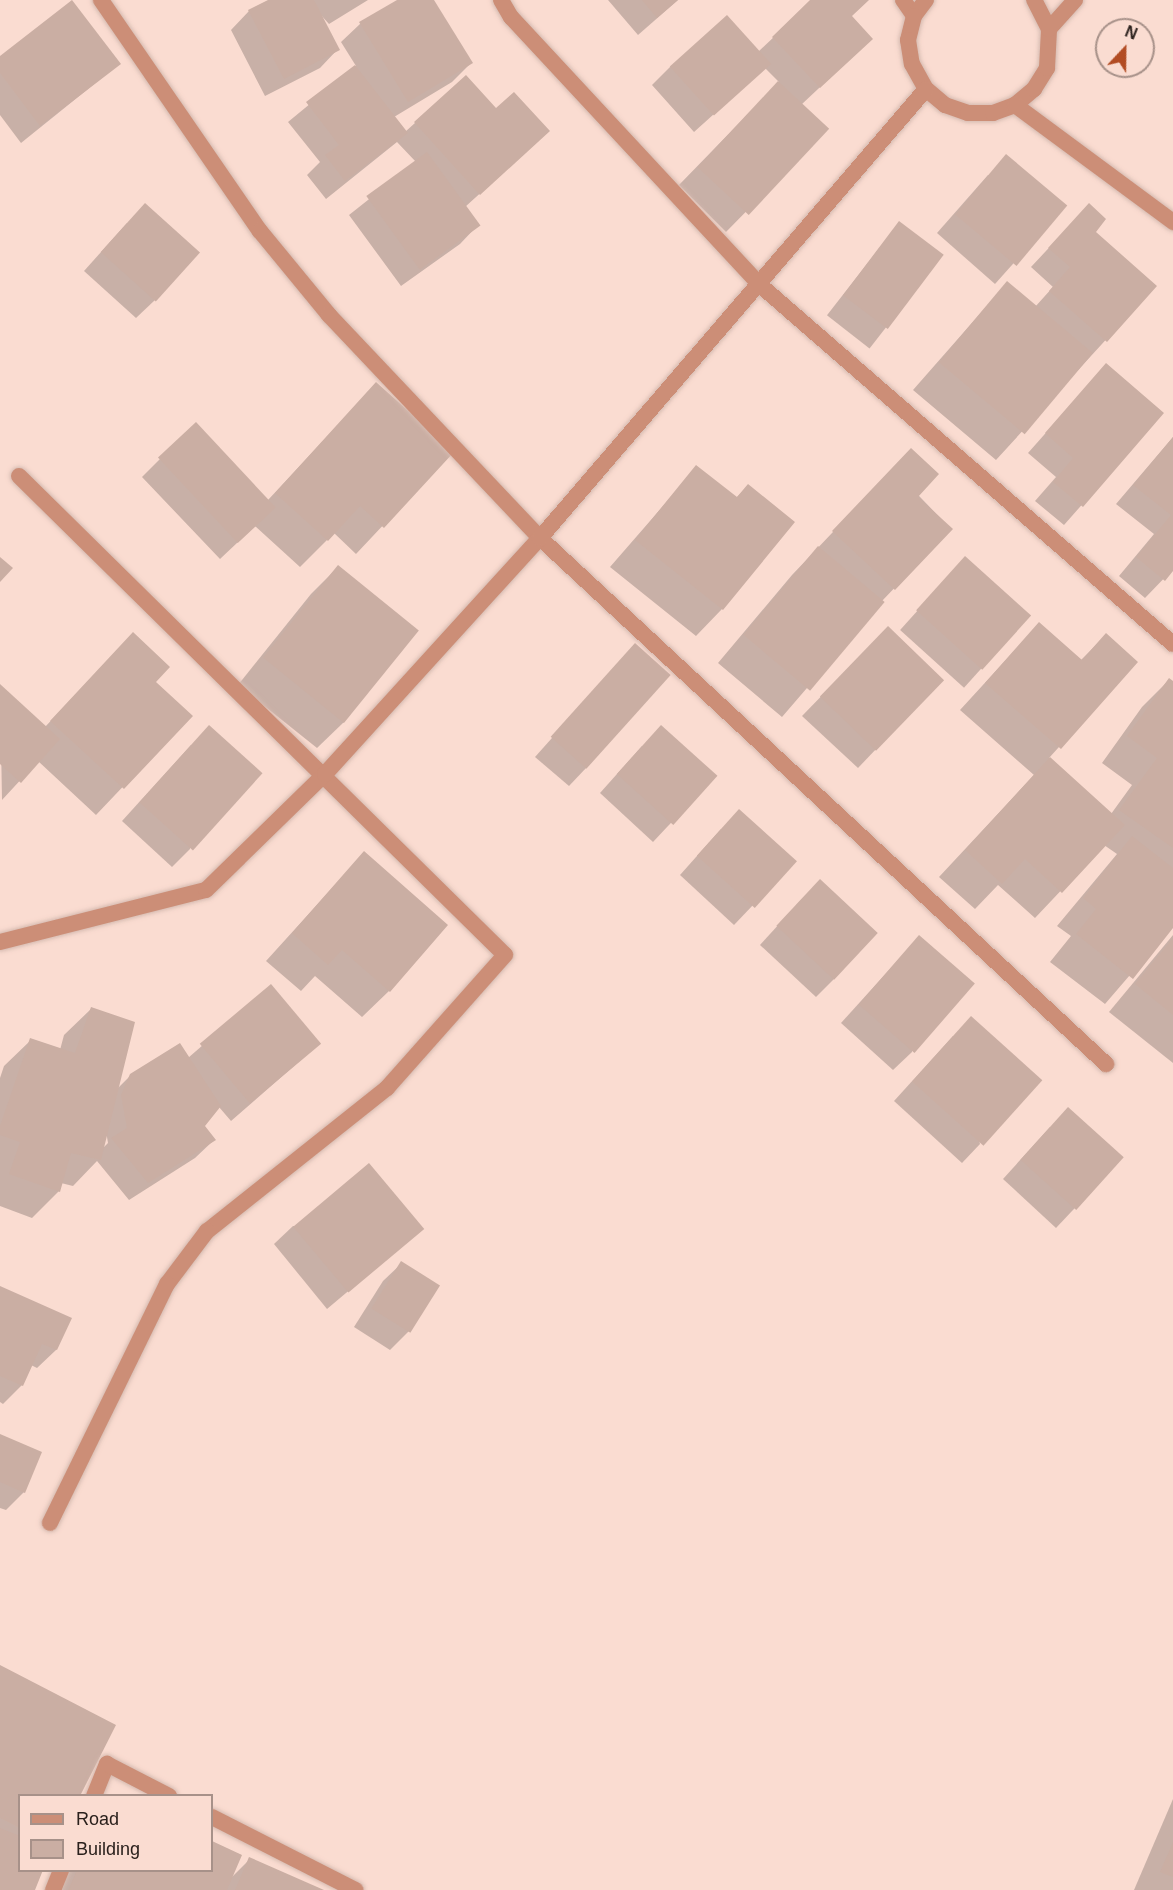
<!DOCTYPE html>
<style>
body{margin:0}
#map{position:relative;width:1173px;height:1890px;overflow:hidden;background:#fadcd1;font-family:Arial,sans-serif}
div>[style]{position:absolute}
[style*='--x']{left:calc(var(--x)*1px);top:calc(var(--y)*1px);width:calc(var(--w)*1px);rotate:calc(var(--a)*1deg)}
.shadow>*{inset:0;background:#0003;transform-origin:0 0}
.building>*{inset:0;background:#caaea3;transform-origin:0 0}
.roads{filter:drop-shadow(0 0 2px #d5bab0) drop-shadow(0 0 2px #d5bab0)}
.minor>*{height:16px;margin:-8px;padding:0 8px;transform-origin:8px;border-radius:8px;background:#cc8e77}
span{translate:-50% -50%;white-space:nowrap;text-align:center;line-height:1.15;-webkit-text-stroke:4.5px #fadcd1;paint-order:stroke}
.legend{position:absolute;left:18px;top:1794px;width:195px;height:78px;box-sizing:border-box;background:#fadcd1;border:2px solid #a79189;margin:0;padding:8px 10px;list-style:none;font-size:18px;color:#2a201c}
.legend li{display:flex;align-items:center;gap:12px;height:30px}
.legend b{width:30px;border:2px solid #a79189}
.north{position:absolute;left:1095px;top:18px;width:60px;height:60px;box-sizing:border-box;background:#fadcd1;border:2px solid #a79189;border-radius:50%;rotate:22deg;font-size:16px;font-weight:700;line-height:24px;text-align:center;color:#2a201c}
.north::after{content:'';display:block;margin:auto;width:21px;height:27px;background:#b24c23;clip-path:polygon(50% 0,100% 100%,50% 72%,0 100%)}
</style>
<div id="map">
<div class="shadow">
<i style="clip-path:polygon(271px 0,368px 0,329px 24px,320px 14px,338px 49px,320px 68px,265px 96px,231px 30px,249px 11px)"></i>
<i style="clip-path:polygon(400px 0,432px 0,471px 63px,452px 82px,394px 117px,405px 132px,466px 77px,529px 149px,465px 207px,478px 225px,460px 244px,401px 286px,349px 215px,416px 162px,397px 142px,326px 199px,307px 175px,320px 162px,288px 122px,356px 66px,341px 42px,360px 24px)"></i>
<i style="clip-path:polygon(608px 0,678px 0,638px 35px)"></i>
<i style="clip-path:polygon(813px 0,868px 0,850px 17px,852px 57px,801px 105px,827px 129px,726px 232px,679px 185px,779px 82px,765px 68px,694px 132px,652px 85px,670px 67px,758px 52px)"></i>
<i style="clip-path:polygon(0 58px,119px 64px,21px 143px,0 115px)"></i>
<i style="clip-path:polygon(988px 175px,1065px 206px,995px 284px,937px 233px)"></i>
<i style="clip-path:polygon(1089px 205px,1094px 232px,1155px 286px,996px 460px,913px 390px,1007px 283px,1035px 307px,1053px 287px,1031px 267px)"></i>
<i style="clip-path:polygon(127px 223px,155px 300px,136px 318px,84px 271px)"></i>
<i style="left:899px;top:223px;width:54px;height:117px;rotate:38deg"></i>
<i style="clip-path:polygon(1106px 365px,1162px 414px,1064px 525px,1035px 501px,1056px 477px,1028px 453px)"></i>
<i style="clip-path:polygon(376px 384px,452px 452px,356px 554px,334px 533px,300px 567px,255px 526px,220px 559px,142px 477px,160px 459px,268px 500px)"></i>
<i style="clip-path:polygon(1173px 437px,1173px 569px,1145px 598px,1119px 576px,1154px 534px,1116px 504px)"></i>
<i style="clip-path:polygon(697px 467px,736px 498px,748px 486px,722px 609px,696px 636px,610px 567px)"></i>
<i style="clip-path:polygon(893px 469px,951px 529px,881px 602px,782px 717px,718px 663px,792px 575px)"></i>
<i style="left:965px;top:558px;width:86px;height:97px;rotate:42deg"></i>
<i style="clip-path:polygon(338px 567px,344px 722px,317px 748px,238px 685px,311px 594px)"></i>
<i style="clip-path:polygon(1039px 624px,1081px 660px,1106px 635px,1136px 662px,1049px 758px,1111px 814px,1132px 785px,1102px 763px,1142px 707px,1169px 680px,1173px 683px,1173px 925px,1105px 1004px,1050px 962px,1071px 936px,1057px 926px,1117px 854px,1104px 845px,1035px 918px,998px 885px,975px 909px,939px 877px,1034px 775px,960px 710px)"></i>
<i style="clip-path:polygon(635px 645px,587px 767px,569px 786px,535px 757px)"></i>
<i style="clip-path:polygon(870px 646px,942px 680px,858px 768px,802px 716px)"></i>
<i style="clip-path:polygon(107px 661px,153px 682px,190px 716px,96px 815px,38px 761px,2px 800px,0 686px,45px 727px)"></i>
<i style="clip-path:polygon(191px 745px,190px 849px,172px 867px,122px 821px)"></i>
<i style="clip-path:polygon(642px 746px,715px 776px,653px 842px,600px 793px)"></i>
<i style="clip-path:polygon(721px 829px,795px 861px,734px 925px,680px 875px)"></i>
<i style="clip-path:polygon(364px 853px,389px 991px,362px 1017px,315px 976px,301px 991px,266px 961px)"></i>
<i style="clip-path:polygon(802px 899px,834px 979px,816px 997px,760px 945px)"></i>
<i style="clip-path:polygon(1173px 935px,1173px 1063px,1109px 1012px)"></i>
<i style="clip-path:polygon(919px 937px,912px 1052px,893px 1070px,841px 1023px)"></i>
<i style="clip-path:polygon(evenodd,271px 986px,319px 1044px,231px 1121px,219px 1107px,203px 1126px,214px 1140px,195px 1158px,129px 1200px,97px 1161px,73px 1186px,61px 1183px,59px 1191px,32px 1218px,0 1206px,0 1078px,4px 1066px,31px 1040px,60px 1050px,64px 1035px,91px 1009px,117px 1089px,131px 1075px,188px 1058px,271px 986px,106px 1131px,108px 1143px,102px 1149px,106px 1131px)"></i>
<i style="clip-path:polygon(953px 1036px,980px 1144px,962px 1163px,894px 1101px)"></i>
<i style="clip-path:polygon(1050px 1127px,1122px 1158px,1056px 1228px,1003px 1179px)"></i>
<i style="clip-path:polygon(293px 1226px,422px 1229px,327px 1309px,274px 1244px)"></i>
<i style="clip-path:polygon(402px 1263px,438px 1286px,409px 1331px,390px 1350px,354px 1327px,383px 1281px)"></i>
<i style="clip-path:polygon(0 1288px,70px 1318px,56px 1350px,37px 1368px,31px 1365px,22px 1385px,3px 1404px,0 1402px)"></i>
<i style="clip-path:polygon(0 1436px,24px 1492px,6px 1510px,0 1508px)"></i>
<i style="clip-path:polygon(0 1667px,20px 1796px,20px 1870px,33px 1890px,0 1890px)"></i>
<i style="clip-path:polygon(1173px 1799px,1173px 1890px,1134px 1890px)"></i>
<i style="clip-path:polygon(212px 1843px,241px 1855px,231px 1878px,250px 1859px,320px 1890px,55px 1890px,63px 1870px,212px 1870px)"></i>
</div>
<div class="building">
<i style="clip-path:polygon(72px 0,121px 64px,40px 126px,0 73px,0 56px)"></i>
<i style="clip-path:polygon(268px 0,314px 0,340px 50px,284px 79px,248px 10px)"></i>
<i style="clip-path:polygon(397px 0,434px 0,473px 63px,408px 102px,359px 22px)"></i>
<i style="clip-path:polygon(642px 0,678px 0,657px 18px)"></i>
<i style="clip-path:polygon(810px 0,869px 0,852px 16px,873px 39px,820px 88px,772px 37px)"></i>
<i style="left:727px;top:15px;width:66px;height:77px;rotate:48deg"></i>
<i style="clip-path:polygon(355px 65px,408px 133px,345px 181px,325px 155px,339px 145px,306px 102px)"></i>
<i style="clip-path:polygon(466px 75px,496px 108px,514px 92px,550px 131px,480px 195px,414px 122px)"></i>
<i style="left:778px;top:81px;width:70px;height:118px;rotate:43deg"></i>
<i style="left:427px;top:152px;width:91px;height:75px;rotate:54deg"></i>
<i style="left:1006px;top:154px;width:80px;height:79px;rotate:40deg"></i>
<i style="left:145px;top:203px;width:74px;height:66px;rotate:42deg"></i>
<i style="clip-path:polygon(1089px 203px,1106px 219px,1096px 232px,1157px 286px,1107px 342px,1049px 291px,1070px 267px,1048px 248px)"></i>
<i style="left:899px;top:221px;width:56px;height:93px;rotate:37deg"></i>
<i style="left:1007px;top:281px;width:112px;height:106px;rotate:40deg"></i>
<i style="clip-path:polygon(1106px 363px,1164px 413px,1083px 507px,1053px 482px,1073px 458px,1045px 433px)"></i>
<i style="clip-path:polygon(376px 382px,454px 452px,384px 528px,360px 506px,328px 541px,275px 493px)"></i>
<i style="left:196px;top:422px;width:117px;height:52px;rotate:47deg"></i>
<i style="clip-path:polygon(1173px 437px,1173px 571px,1165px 581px,1136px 557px,1171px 515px,1133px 485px)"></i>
<i style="clip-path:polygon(911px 448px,939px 474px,918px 497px,953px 529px,895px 590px,832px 531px)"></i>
<i style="clip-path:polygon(696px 465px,737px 497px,748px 484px,795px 522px,723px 610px,635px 540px)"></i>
<i style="left:818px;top:546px;width:87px;height:116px;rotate:40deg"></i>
<i style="left:965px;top:556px;width:89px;height:73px;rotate:42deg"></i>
<i style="clip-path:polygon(0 557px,13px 568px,0 582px)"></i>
<i style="left:338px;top:565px;width:104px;height:119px;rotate:39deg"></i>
<i style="clip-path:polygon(1039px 622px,1082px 660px,1106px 633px,1138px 662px,1061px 749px,985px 683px)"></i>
<i style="left:888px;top:626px;width:78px;height:98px;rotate:44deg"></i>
<i style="clip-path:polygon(133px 632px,170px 667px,156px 682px,193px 716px,124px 789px,50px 721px)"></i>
<i style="left:635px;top:643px;width:48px;height:126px;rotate:42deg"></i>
<i style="clip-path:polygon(1169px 678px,1173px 681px,1173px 848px,1119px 810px,1157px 758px,1127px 736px)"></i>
<i style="clip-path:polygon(0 684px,60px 739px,21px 783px,0 764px)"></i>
<i style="left:209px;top:725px;width:72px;height:104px;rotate:42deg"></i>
<i style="left:661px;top:725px;width:76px;height:66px;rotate:42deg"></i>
<i style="clip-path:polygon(1050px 757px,1125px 825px,1062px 893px,1025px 859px,1002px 884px,965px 850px)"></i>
<i style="left:739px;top:809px;width:78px;height:63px;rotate:42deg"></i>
<i style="clip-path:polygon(1132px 836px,1173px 868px,1173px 928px,1133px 979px,1076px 934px,1096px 909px,1083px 898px)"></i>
<i style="clip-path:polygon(364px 851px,448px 925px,390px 992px,342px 950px,328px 965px,292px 933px)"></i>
<i style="left:820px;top:879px;width:79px;height:64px;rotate:43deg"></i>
<i style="left:919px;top:935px;width:74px;height:92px;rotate:41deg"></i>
<i style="clip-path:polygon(1173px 938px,1173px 1015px,1135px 984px)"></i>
<i style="left:271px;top:984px;width:78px;height:93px;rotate:50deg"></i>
<i style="clip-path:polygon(91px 1007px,135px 1022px,101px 1160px,71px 1153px,60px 1192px,9px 1174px,20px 1142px,0 1135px,0 1126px,30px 1038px,75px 1053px)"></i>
<i style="left:971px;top:1016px;width:96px;height:88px;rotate:42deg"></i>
<i style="clip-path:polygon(180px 1043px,221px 1106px,205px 1126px,216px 1140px,148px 1183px,111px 1138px,127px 1128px,121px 1095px,130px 1074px)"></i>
<i style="left:1068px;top:1107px;width:75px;height:71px;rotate:42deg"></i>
<i style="left:369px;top:1163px;width:86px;height:99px;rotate:50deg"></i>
<i style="left:401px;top:1261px;width:46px;height:56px;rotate:32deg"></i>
<i style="clip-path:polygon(0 1286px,72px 1318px,57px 1350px,42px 1344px,23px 1386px,0 1376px)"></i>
<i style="clip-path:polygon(0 1434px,42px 1452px,25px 1493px,0 1482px)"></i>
<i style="clip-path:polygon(0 1665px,116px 1725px,80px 1796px,20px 1796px,20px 1828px,0 1818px)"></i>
<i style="clip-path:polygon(0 1828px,20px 1836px,20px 1870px,43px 1870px,35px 1890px,0 1890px)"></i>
<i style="clip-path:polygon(212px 1841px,242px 1855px,227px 1890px,68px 1890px,77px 1870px,212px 1870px)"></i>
<i style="clip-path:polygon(1173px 1842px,1173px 1877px,1160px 1872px)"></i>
<i style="clip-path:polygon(249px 1857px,324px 1890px,235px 1890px)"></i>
</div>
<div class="roads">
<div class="minor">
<i style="--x:101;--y:0;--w:280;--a:55.5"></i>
<i style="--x:260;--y:231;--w:109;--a:50.6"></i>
<i style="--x:329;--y:315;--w:307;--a:46.6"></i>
<i style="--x:540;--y:538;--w:773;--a:42.9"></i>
<i style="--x:501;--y:0;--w:20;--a:60"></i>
<i style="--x:511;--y:17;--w:366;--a:47.1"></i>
<i style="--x:760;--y:285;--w:547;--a:41"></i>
<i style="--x:903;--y:0;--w:19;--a:55"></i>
<i style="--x:926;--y:0;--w:20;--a:127"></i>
<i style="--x:914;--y:16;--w:25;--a:104"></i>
<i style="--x:908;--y:40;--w:24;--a:81"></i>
<i style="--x:912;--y:64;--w:29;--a:61"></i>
<i style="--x:926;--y:89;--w:25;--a:40"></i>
<i style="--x:945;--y:105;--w:24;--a:19"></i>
<i style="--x:968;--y:113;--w:25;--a:0"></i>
<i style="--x:993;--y:113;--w:23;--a:-20"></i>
<i style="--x:1015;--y:105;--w:25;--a:-40"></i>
<i style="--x:1034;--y:89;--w:25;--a:-58"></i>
<i style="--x:1047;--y:68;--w:39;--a:-87"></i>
<i style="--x:1049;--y:29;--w:33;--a:-117"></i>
<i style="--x:1049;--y:29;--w:39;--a:-48"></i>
<i style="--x:1015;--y:105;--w:197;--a:36.5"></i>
<i style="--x:19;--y:476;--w:682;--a:44.58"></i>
<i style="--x:505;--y:955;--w:178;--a:131.6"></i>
<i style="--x:387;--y:1088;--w:230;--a:141.5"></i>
<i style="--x:207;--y:1231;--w:66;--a:127"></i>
<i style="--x:167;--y:1284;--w:266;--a:116.1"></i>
<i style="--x:0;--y:942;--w:212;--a:-14.2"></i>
<i style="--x:206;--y:890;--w:166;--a:-44.3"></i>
<i style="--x:325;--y:774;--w:319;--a:-47.7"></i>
<i style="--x:540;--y:538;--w:592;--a:-49.31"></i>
<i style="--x:94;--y:1796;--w:35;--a:-68"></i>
<i style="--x:107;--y:1764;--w:70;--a:27.3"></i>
<i style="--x:212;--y:1817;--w:161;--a:27"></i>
<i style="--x:53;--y:1890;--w:22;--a:-68"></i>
</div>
</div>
<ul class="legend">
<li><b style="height:8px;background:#cc8e77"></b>Road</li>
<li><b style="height:16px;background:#caaea3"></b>Building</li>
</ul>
<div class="north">N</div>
</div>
